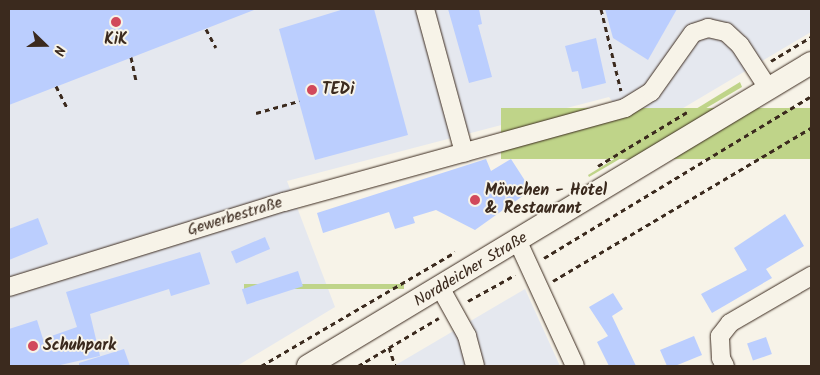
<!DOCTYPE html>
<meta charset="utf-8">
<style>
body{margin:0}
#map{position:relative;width:820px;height:375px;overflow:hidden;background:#f7f3e8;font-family:Kalam,sans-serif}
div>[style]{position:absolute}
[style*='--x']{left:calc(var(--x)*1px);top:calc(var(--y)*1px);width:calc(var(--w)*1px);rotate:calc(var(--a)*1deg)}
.built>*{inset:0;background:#e5e8ef}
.green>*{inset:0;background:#bfd489;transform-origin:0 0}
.building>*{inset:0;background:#bbcefe;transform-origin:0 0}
.path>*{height:3px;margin-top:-1.5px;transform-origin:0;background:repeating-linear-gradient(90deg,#3b2a1e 0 5px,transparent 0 9px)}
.roads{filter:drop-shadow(0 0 1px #3b2a1e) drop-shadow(0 0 1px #3b2a1e)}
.minor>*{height:18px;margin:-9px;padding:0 9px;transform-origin:9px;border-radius:9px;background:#f7f3e8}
.major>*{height:22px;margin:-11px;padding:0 11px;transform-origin:11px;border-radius:11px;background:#f7f3e8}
.dots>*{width:14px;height:14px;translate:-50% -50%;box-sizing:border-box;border:2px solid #f7f3e8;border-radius:50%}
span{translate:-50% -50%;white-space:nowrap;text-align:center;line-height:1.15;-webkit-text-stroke:4px #f7f3e8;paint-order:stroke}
.poi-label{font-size:16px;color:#3b2a1e;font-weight:700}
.left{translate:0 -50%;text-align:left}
.street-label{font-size:16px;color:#3b2a1e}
.frame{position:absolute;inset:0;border:10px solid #3b2a1e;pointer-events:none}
.north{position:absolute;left:20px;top:20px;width:50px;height:50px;-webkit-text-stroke:4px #f7f3e8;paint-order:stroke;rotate:112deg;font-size:14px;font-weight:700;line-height:20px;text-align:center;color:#3b2a1e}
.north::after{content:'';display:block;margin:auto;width:18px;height:22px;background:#3b2a1e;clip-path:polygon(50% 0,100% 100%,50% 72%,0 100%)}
</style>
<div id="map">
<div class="built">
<i style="clip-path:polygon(9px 9px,811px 9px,811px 32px,636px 136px,609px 97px,287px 181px,335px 307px,237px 366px,9px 366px)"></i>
<i style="clip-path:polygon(525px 289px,560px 366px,394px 366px)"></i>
</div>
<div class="green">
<i style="clip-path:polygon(740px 82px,742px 87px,589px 177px,588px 175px)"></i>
<i style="left:811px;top:108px;width:51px;height:310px;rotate:90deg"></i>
<i style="left:404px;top:284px;width:5px;height:160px;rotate:90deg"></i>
</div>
<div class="building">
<i style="clip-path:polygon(9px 9px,254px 9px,254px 10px,9px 105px)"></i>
<i style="clip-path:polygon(344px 9px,374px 9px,408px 135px,315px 160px,279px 29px)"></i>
<i style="clip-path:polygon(448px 9px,479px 9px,482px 24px,478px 25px,492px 77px,469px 83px)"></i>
<i style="clip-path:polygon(605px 9px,677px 9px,648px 60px,613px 38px)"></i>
<i style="clip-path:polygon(596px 38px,606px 83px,582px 89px,578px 71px,572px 72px,565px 46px)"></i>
<i style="clip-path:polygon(486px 159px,491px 171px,511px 159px,531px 190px,475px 230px,436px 210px,413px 217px,415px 223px,395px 229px,389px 212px,323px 233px,317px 213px)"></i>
<i style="clip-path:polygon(785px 214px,804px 246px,766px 269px,772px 278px,712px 313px,701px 294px,747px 270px,734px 248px)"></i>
<i style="clip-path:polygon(38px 218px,48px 244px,9px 260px,9px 229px)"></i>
<i style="left:265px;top:237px;width:13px;height:37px;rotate:67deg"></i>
<i style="clip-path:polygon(200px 252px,210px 284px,171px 296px,169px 289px,90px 314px,100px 356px,56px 366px,9px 366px,9px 329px,37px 320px,43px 339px,77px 327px,66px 292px)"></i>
<i style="left:298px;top:271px;width:16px;height:59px;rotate:72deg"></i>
<i style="clip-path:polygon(613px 293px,623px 309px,612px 316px,636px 366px,609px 366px,597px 342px,608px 336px,589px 307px)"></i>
<i style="clip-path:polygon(694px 336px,702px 355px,675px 366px,667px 366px,660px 350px)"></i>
<i style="left:766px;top:337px;width:18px;height:20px;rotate:71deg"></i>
<i style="clip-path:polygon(124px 349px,130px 366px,79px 366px,79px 363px)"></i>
</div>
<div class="path">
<i style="--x:601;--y:9;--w:84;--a:76.3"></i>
<i style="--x:206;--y:29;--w:21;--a:62"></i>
<i style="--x:131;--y:57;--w:24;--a:78"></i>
<i style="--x:771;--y:61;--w:47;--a:-31"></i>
<i style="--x:56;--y:86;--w:25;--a:63"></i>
<i style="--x:256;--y:113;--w:45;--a:-15.6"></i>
<i style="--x:598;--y:166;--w:104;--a:-31.2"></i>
<i style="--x:544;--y:258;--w:312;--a:-31.2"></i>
<i style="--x:553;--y:281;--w:300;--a:-30.7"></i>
<i style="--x:468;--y:301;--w:54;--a:-29"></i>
<i style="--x:389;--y:347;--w:20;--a:72"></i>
<i style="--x:261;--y:366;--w:225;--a:-30.4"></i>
<i style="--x:358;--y:366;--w:94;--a:-30.7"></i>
</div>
<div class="roads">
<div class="minor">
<i style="--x:425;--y:9;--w:149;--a:74.8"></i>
<i style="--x:518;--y:242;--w:136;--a:65.3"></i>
<i style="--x:9;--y:287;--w:288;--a:-17.2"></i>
<i style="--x:284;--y:202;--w:354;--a:-15.4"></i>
<i style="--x:625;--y:108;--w:31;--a:-32"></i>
<i style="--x:651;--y:92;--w:72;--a:-54.6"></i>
<i style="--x:693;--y:33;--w:16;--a:-18"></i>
<i style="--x:708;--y:28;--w:18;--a:13"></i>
<i style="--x:726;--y:32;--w:19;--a:43"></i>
<i style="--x:740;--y:45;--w:51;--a:56.9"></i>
<i style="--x:441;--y:289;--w:54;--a:61"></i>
<i style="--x:467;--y:336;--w:31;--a:75"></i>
<i style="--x:725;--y:366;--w:9;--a:-117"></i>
<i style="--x:721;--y:358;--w:22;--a:-93"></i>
<i style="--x:720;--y:336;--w:16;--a:-52"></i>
<i style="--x:730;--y:323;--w:94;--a:-30.1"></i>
</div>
<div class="major">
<i style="--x:308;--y:366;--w:587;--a:-31.06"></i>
</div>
</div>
<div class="dots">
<i style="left:116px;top:22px;background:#d1495b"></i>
<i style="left:312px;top:90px;background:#d1495b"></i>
<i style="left:475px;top:200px;background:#d1495b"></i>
<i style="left:33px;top:346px;background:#d1495b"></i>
</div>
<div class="poi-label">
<span style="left:116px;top:40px">KiK</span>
<span class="left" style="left:322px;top:90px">TEDi</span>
<span class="left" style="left:485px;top:200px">Möwchen - Hotel<br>&amp; Restaurant</span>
<span class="left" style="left:43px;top:346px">Schuhpark</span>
</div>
<div class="street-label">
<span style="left:235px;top:217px;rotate:-17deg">Gewerbestraße</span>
<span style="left:471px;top:270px;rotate:-31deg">Norddeicher Straße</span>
</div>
<div class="frame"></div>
<div class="north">N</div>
</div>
